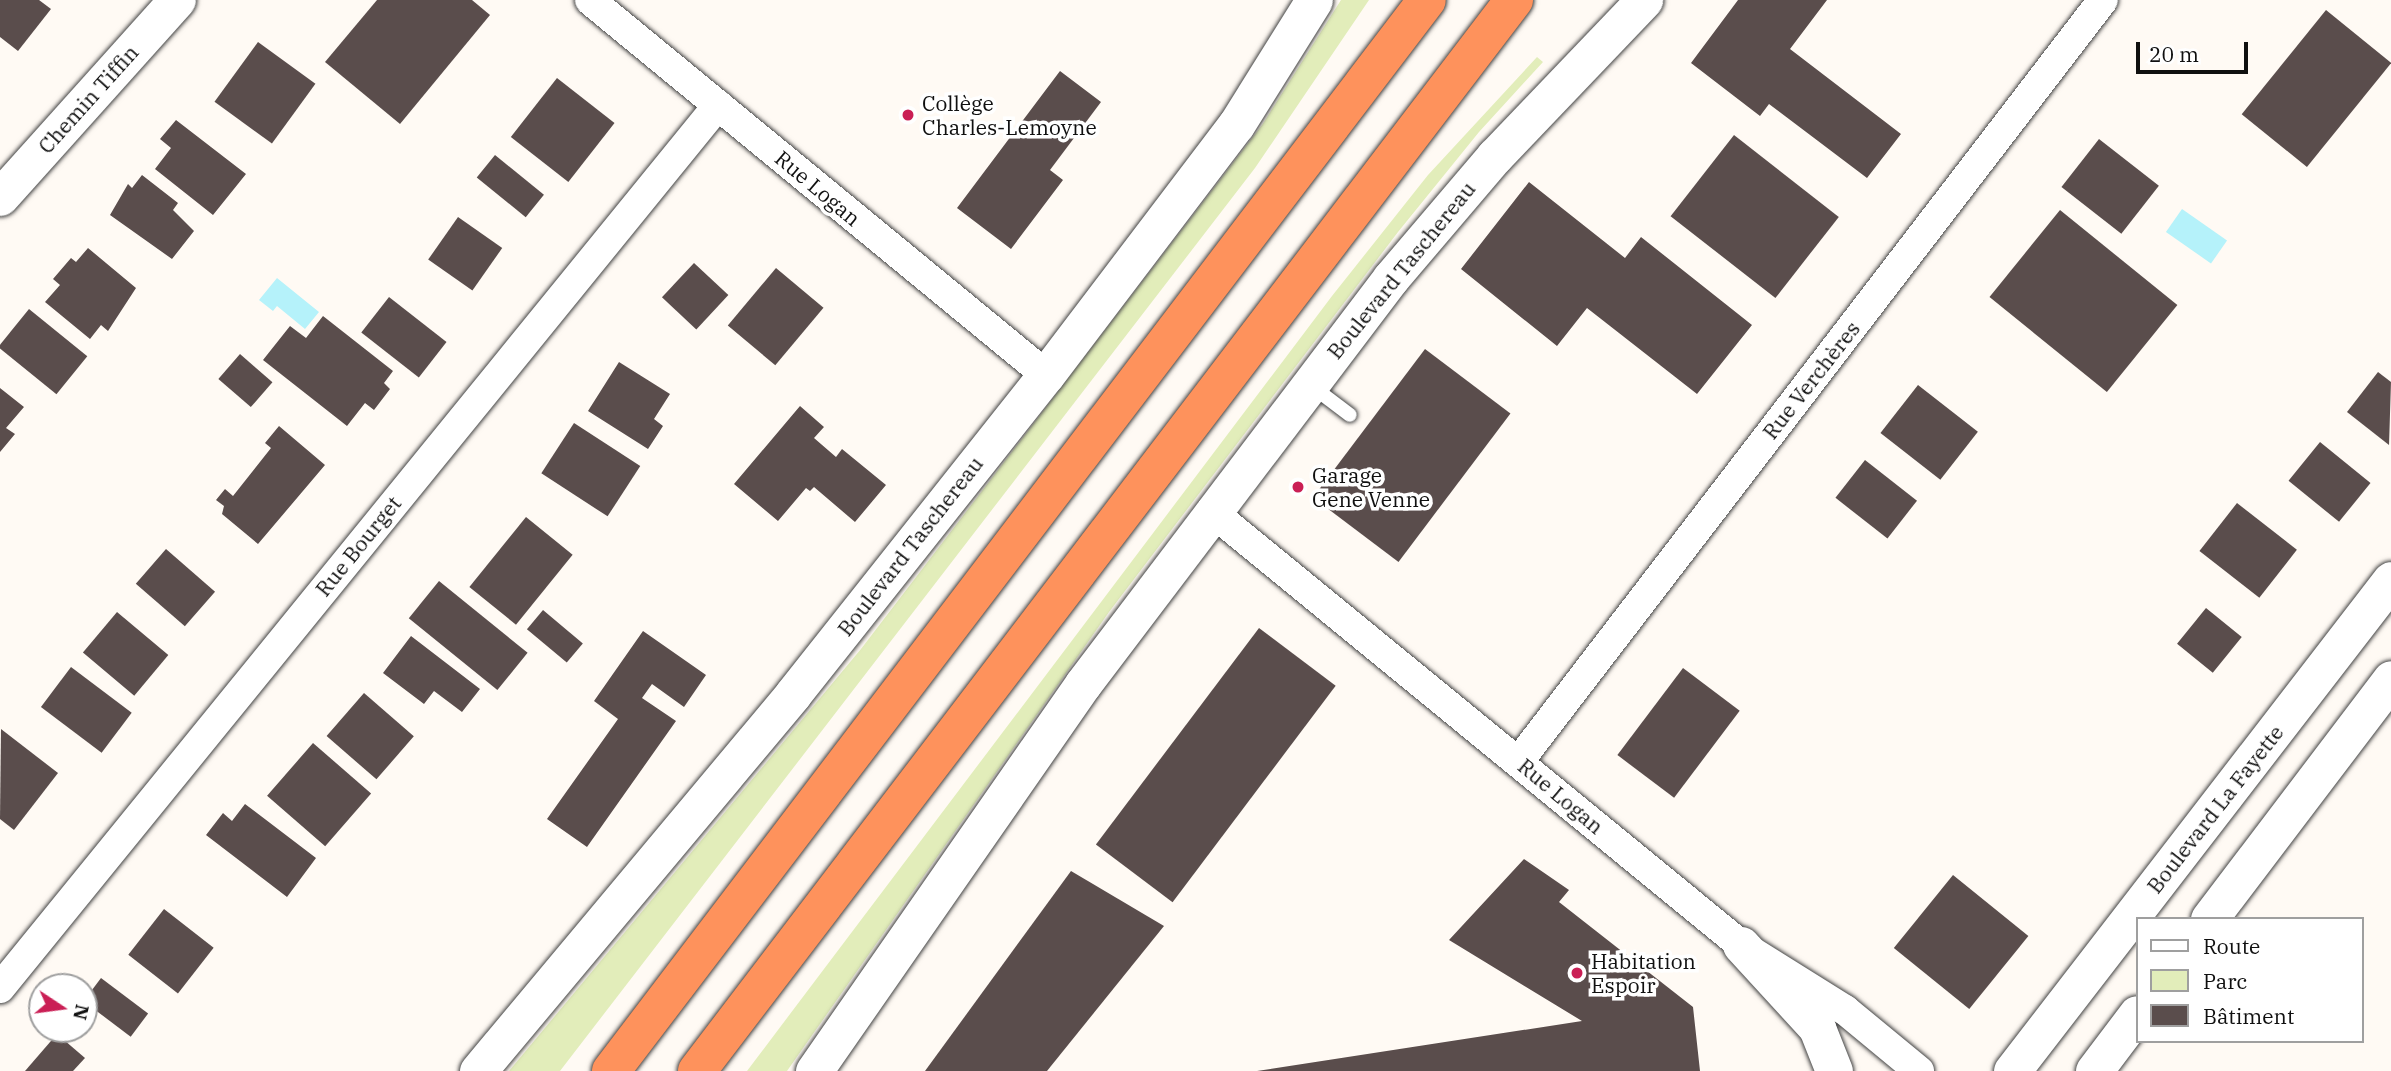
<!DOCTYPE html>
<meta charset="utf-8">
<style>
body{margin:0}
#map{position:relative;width:2391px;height:1071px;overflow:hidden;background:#fffaf4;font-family:"IBM Plex Serif",serif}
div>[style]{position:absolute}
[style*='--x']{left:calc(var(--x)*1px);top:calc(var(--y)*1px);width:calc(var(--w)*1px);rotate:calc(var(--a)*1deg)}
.green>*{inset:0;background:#e2edba}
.water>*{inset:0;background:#b5f2fa;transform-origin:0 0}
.building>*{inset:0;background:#5a4d4c;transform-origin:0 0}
.roads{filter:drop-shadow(0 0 2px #434343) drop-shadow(0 0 2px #434343)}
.service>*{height:14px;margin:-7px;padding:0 7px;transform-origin:7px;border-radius:7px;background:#fff}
.minor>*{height:30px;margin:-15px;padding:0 15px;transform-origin:15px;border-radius:15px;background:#fff}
.tertiary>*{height:37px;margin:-18.5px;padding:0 18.5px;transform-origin:18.5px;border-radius:18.5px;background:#fff}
.trunk>*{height:38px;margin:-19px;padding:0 19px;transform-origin:19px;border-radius:19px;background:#fe925c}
.dots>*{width:19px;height:19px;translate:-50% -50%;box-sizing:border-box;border:4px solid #fff;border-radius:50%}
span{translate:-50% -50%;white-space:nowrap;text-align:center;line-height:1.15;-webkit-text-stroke:7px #fff;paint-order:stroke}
.street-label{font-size:21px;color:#101010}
.poi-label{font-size:21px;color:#101010}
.left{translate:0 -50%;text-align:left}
.legend{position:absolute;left:2136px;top:917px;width:228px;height:126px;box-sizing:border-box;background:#fff;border:2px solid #9f9f9f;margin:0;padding:9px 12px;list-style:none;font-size:21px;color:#101010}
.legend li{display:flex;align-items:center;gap:14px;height:35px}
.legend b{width:35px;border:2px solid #9f9f9f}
.north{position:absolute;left:28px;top:973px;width:70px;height:70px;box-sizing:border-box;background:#fff;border:2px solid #9f9f9f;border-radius:50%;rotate:103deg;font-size:19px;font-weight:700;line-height:28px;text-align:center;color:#101010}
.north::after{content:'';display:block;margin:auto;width:24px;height:32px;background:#ca1f55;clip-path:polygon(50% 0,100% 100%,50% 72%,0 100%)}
.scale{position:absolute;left:2136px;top:42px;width:112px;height:32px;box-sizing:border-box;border:4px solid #101010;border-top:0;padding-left:9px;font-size:21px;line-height:24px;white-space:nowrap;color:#101010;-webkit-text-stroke:5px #fff;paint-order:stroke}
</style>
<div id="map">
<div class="green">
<i style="clip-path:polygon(1341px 0,1369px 0,1255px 168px,560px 1071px,509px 1071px,861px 649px,1262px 125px)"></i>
<i style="clip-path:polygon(1537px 57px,1543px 62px,1479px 132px,1398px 232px,1109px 612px,787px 1071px,747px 1071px,1332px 296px,1428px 175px)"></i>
</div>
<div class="water">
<i style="left:2182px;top:209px;width:55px;height:28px;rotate:35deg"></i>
<i style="clip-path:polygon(277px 278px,319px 312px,305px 329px,277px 306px,273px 311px,259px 300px)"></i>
</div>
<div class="building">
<i style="clip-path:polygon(0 0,39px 0,51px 9px,18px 51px,0 37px)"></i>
<i style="clip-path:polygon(377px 0,472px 0,490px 15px,400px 124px,325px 62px)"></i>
<i style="clip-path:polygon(1738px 0,1827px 0,1790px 49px,1901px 134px,1867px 178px,1769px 104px,1760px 116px,1691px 63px)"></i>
<i style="left:2326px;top:10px;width:84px;height:134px;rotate:39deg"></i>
<i style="left:258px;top:42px;width:71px;height:74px;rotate:36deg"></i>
<i style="clip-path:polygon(1060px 71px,1101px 102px,1050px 170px,1063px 180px,1011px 249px,957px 208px)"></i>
<i style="left:557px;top:78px;width:73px;height:75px;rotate:38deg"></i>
<i style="clip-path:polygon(176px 120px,246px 174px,213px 215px,155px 169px,171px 148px,160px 139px)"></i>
<i style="left:1734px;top:135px;width:133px;height:103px;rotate:38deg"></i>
<i style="left:2099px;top:139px;width:76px;height:61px;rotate:38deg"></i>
<i style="left:495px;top:155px;width:63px;height:29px;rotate:39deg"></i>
<i style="clip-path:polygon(142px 175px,178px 203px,173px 210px,194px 231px,172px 259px,110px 215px,128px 184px,132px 188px)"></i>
<i style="clip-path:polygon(1529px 182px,1625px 258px,1641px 237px,1752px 325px,1697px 394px,1587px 308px,1557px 346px,1461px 269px)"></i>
<i style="left:2060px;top:210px;width:151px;height:112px;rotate:39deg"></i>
<i style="left:458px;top:217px;width:54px;height:52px;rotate:35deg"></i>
<i style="clip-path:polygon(88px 248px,136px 288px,108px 331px,101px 325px,90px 339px,45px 302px,60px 285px,53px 279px,71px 258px,76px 262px)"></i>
<i style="left:694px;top:263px;width:47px;height:47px;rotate:43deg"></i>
<i style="left:776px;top:268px;width:62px;height:75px;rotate:40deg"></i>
<i style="left:389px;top:297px;width:73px;height:45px;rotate:38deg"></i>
<i style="left:29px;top:309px;width:75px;height:49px;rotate:39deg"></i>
<i style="clip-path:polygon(323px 316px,393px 371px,384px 383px,390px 389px,374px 410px,365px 403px,347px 426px,263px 360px,290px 326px,306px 338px)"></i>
<i style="left:1425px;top:349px;width:107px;height:186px;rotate:37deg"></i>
<i style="left:240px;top:354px;width:43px;height:33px;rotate:41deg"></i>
<i style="clip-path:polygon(619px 362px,670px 394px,654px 419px,663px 426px,648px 449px,588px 411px)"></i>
<i style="clip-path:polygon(2378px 372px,2391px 382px,2389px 445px,2347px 412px)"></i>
<i style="left:1918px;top:385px;width:76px;height:61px;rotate:38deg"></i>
<i style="clip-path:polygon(0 388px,24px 407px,6px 428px,15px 434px,0 452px)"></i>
<i style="clip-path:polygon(800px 406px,824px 427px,814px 438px,836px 457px,842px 449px,886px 485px,855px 522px,814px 487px,810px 491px,806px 488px,778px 521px,734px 484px)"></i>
<i style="left:574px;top:423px;width:79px;height:60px;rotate:33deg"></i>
<i style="clip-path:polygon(279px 426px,325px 465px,258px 544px,222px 514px,224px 506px,216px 500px,225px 489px,233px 496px,271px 448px,265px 443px)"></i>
<i style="left:2320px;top:442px;width:65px;height:50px;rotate:39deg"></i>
<i style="left:1865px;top:460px;width:66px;height:48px;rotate:38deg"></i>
<i style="left:2237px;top:503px;width:76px;height:61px;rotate:38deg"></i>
<i style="left:526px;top:517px;width:60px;height:90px;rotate:39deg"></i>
<i style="left:166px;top:549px;width:65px;height:46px;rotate:41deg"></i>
<i style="left:439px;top:581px;width:114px;height:48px;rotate:39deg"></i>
<i style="left:2206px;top:608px;width:46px;height:46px;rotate:39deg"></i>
<i style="left:543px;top:610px;width:52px;height:25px;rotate:40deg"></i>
<i style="left:117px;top:612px;width:67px;height:53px;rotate:40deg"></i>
<i style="left:1259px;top:628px;width:96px;height:271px;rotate:37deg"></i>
<i style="clip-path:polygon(643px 631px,706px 675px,684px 707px,652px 684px,642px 698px,676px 721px,587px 847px,547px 819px,618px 719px,594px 701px)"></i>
<i style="clip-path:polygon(411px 636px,480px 689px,462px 712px,434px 691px,424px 704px,383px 673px)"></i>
<i style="left:71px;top:667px;width:76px;height:50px;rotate:37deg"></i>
<i style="left:1683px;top:668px;width:71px;height:109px;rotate:37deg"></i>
<i style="left:364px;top:693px;width:66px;height:57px;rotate:41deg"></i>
<i style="clip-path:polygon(1px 729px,58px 773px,14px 830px,0 819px)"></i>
<i style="left:313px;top:743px;width:77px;height:70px;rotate:41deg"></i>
<i style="clip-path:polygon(245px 804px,316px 858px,287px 897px,206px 835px,223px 813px,232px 821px)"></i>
<i style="clip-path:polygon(1524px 859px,1569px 890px,1559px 902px,1693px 1007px,1700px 1071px,1257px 1071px,1582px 1021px,1449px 940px)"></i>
<i style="clip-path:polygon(1071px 871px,1164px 926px,1047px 1071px,925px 1071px)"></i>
<i style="left:1953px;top:875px;width:97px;height:94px;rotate:39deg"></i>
<i style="left:164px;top:909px;width:63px;height:58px;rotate:38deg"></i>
<i style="left:101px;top:978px;width:59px;height:29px;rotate:37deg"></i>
<i style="clip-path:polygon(57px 1034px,85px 1058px,73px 1071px,25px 1071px)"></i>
</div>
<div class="roads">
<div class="service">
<i style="--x:1309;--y:384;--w:51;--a:37.1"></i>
</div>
<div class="minor">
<i style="--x:590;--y:0;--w:590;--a:39.43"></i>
<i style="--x:1211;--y:511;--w:685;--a:39.31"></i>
<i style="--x:1741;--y:945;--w:123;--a:32"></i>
<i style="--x:1845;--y:1010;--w:96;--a:39.5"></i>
<i style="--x:1519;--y:761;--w:959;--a:-52.5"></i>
<i style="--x:0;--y:988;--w:1138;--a:-50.88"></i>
</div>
<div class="tertiary">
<i style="--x:0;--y:197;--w:265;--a:-48.1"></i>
<i style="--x:2209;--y:919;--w:301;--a:-52.8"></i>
<i style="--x:1741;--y:945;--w:113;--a:47.5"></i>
<i style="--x:1817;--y:1028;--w:46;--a:68.4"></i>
<i style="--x:478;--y:1071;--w:491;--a:-50.1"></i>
<i style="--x:793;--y:694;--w:407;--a:-51.6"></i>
<i style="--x:1046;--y:375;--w:314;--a:-52.8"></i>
<i style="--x:1236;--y:125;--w:147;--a:-58"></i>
<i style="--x:814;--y:1071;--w:471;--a:-55.2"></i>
<i style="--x:1083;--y:684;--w:510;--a:-52.82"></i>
<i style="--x:1391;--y:278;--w:160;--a:-49.6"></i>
<i style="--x:1495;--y:156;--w:216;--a:-46.3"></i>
<i style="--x:2012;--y:1071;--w:620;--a:-52.34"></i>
<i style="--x:2094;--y:1071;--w:71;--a:-53"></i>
</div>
<div class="trunk">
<i style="--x:611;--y:1071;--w:1346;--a:-52.7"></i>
<i style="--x:697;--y:1071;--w:1347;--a:-52.66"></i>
</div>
</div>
<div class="dots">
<i style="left:908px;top:115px;background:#ca1f55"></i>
<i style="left:1298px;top:487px;background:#ca1f55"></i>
<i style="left:1577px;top:973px;background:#ca1f55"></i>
</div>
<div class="street-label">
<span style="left:88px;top:99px;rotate:-48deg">Chemin Tiffin</span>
<span style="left:818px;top:188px;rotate:40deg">Rue Logan</span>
<span style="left:1401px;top:270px;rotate:-51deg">Boulevard Taschereau</span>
<span style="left:1811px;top:380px;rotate:-52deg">Rue Verchères</span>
<span style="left:358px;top:546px;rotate:-51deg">Rue Bourget</span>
<span style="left:910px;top:546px;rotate:-52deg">Boulevard Taschereau</span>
<span style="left:1561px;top:796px;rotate:40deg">Rue Logan</span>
<span style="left:2215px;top:809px;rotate:-52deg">Boulevard La Fayette</span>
</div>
<div class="poi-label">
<span class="left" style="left:922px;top:115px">Collège<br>Charles-Lemoyne</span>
<span class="left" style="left:1312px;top:487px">Garage<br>Gene Venne</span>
<span class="left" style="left:1591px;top:973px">Habitation<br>Espoir</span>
</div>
<ul class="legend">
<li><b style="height:9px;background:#fff"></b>Route</li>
<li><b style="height:19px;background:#e2edba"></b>Parc</li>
<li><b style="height:19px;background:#5a4d4c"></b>Bâtiment</li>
</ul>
<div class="north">N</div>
<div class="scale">20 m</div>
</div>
